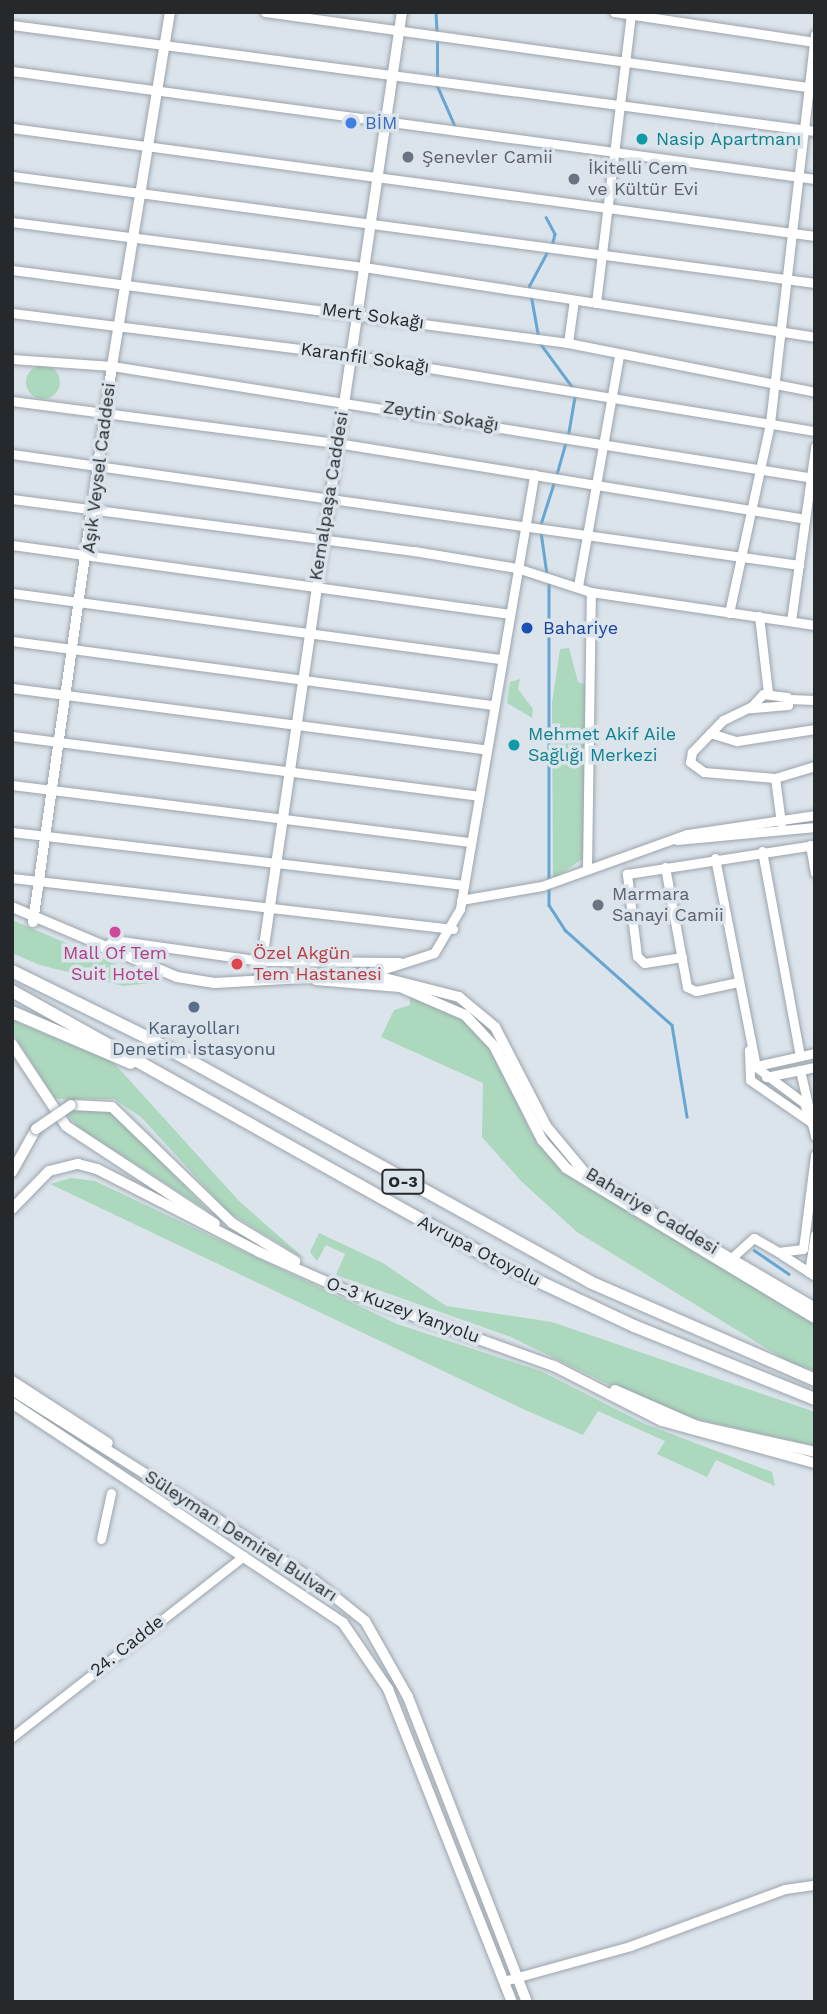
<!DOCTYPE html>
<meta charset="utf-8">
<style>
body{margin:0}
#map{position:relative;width:827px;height:2014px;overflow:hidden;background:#dbe3eb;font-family:"Work Sans",sans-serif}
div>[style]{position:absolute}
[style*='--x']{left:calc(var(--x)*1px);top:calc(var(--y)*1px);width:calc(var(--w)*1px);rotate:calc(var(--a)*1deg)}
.green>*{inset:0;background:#acd8be}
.round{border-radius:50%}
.stream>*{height:2.5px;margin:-1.25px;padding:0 1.25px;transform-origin:1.25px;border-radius:1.25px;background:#65a6d3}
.roads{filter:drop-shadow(0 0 2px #9ba4ab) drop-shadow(0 0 2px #9ba4ab)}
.minor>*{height:9px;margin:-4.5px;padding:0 4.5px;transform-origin:4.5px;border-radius:4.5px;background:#fff}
.major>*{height:10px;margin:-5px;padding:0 5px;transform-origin:5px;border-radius:5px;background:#fff}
.highway>*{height:12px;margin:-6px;padding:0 6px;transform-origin:6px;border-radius:6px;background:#fff}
.bridges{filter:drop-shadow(0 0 2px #9ba4ab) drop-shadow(0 0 2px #9ba4ab)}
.major-bridge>*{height:10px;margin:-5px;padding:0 5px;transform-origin:5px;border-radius:5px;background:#fff}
.dots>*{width:19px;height:19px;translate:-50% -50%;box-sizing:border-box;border:4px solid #dbe3eb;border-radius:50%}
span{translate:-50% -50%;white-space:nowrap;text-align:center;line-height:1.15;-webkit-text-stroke:7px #dbe3eb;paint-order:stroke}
.shield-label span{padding:2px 5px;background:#dbe3eb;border:2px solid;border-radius:5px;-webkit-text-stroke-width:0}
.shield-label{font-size:16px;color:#26292c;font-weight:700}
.shop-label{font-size:18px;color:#366cbe}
.left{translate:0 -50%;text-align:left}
.culture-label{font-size:18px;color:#0d838f}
.worship-label{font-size:18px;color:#5b616d}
.street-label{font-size:18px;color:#26292c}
.transit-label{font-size:18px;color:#164399}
.hotel-label{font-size:18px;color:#b23c85}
.health-label{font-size:18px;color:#be3a42}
.service-label{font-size:18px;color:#4e5e75}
.frame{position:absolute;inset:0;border:14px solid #26292c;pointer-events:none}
</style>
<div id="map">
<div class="green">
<i class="round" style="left:26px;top:365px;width:34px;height:34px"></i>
<i style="clip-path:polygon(569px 648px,578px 682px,586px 685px,584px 858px,553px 879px,552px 703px,560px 649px)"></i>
<i style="clip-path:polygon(520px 679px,518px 689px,533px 709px,532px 718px,507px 703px,510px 682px)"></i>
<i style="clip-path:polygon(12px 920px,87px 952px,160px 982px,123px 986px,40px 965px,12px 953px)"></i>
<i style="clip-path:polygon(410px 989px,468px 1007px,489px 1026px,530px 1132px,557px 1165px,815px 1322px,815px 1371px,789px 1362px,577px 1232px,521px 1181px,482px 1137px,483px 1083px,381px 1037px,394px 1010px,410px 1005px)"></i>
<i style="clip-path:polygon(12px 1020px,113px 1062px,239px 1201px,306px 1260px,227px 1211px,141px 1117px,114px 1099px,55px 1099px,12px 1032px)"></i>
<i style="clip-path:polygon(86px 1108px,114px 1113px,210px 1212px,78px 1127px,67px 1114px)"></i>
<i style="clip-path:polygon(71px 1178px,95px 1181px,397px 1324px,541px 1371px,645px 1424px,772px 1472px,775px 1486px,716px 1460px,707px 1477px,657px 1454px,665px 1441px,598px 1411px,583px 1435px,523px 1409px,50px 1184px)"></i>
<i style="clip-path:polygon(319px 1233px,383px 1263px,446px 1306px,552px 1322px,815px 1412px,815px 1446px,665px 1412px,511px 1337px,336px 1275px,345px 1254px,326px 1245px,317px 1261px,310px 1252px)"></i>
</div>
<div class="stream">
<i style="--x:436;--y:12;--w:21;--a:87"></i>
<i style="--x:437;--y:78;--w:38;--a:-90"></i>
<i style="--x:437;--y:85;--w:45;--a:66.3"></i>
<i style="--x:546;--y:217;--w:19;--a:62"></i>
<i style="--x:555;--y:234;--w:12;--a:104"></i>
<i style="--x:538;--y:336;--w:51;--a:-100.2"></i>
<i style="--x:529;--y:286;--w:40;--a:-62"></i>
<i style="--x:540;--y:343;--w:56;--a:53.7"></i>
<i style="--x:568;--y:435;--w:42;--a:-80.3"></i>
<i style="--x:556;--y:476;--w:35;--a:-74"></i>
<i style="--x:540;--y:526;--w:46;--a:-72.3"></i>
<i style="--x:541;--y:532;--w:42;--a:81.9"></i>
<i style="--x:549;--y:580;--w:325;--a:90"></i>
<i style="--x:549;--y:905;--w:30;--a:57"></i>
<i style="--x:565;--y:930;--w:143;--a:41.6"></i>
<i style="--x:672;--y:1025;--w:93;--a:80.7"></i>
<i style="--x:754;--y:1250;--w:42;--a:34.4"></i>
</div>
<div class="roads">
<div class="minor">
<i style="--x:265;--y:12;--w:555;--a:7.87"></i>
<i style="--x:614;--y:12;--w:203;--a:8.5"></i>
<i style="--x:12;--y:25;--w:810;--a:7.52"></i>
<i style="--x:12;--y:71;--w:810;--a:7.66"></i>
<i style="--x:12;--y:128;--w:810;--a:7.66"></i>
<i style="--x:12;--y:176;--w:810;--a:7.59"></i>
<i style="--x:12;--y:222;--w:355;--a:7.3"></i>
<i style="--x:364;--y:267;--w:456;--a:8.8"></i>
<i style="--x:12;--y:270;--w:561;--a:7.48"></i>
<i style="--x:568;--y:343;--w:252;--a:11.2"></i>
<i style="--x:596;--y:303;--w:293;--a:-83.1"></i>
<i style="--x:12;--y:313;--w:341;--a:7.1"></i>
<i style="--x:350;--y:355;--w:471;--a:9.3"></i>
<i style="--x:568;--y:343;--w:43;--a:-82.1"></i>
<i style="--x:12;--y:359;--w:100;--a:4"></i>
<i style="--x:112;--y:366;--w:704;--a:9.07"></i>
<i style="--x:12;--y:401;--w:328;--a:7.4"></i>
<i style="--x:337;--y:443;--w:473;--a:9.2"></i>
<i style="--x:12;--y:454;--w:795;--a:8.03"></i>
<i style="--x:12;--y:499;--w:405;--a:7.4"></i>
<i style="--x:414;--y:551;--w:104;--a:9.4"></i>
<i style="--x:517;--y:568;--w:78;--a:18"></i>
<i style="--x:591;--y:592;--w:226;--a:8.4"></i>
<i style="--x:12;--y:545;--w:503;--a:7.89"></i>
<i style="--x:578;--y:586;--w:235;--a:-79.9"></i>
<i style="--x:12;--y:593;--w:494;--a:7.7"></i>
<i style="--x:729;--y:613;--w:194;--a:-77.8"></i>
<i style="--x:770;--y:423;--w:391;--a:-83.4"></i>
<i style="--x:759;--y:616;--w:78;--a:83.3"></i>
<i style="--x:791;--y:621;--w:176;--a:-82.1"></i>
<i style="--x:12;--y:641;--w:485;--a:7.6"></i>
<i style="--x:12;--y:688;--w:476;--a:7.4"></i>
<i style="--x:763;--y:694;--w:24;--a:7"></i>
<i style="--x:787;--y:697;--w:8;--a:83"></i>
<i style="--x:788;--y:705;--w:38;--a:175"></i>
<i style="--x:750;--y:708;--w:19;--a:-47"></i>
<i style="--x:789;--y:699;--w:26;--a:2"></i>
<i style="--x:750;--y:707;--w:30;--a:154"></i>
<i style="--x:723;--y:720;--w:45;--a:134.1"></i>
<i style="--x:692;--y:752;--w:10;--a:101"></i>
<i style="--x:690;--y:762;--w:17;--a:36"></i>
<i style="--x:704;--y:772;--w:71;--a:4.8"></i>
<i style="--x:710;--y:733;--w:28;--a:17"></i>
<i style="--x:737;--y:741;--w:79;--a:-8.7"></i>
<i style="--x:12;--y:736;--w:470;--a:7.3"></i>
<i style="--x:12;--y:785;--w:462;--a:7.1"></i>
<i style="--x:781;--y:823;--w:45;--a:-97.6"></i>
<i style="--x:775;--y:778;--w:42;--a:-16.7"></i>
<i style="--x:12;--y:832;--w:455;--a:6.7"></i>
<i style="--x:677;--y:840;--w:139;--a:-5.4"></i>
<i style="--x:810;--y:845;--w:28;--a:80"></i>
<i style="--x:762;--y:851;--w:208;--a:79.5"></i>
<i style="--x:715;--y:858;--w:213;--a:78.9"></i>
<i style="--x:756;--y:1067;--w:60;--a:36.9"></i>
<i style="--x:804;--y:1103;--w:21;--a:71"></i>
<i style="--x:665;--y:867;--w:122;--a:79.6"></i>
<i style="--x:687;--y:987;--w:10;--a:24"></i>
<i style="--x:696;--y:991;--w:43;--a:-12.1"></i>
<i style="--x:587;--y:869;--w:277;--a:-89.2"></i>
<i style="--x:12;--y:878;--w:444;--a:6.6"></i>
<i style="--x:461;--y:900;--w:82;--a:-9.8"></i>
<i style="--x:542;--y:886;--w:154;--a:-19.7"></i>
<i style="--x:687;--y:834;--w:129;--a:-8.4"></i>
<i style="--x:104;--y:948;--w:13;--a:-39"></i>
<i style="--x:114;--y:940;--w:149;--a:8.1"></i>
<i style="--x:262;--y:961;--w:137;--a:0.4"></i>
<i style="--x:682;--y:957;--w:38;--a:171"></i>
<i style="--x:644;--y:963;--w:10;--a:-135"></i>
<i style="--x:637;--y:956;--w:83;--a:-97"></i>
<i style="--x:627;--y:874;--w:190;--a:-8.8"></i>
<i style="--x:369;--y:974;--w:68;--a:-17.9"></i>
<i style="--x:434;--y:953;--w:51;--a:-59.4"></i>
<i style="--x:460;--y:909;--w:441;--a:-80.3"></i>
<i style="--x:749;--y:1050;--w:30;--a:88"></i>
<i style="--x:750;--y:1080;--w:70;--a:34.6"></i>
<i style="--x:752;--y:1067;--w:65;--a:-12.5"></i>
<i style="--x:800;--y:1070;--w:68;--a:77.2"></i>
<i style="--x:766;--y:1077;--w:50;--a:-11.5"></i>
<i style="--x:781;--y:1254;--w:40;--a:32.9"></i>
<i style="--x:727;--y:1262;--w:36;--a:-42"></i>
<i style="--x:754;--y:1238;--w:28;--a:30"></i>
<i style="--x:778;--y:1252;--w:25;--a:-7"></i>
<i style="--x:803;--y:1249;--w:95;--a:-82.7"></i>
<i style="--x:809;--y:1272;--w:38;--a:-81"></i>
<i style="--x:101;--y:1539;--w:47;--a:-77.7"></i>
<i style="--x:12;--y:1737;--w:294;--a:-38"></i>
<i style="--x:504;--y:1981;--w:131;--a:-15.5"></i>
<i style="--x:630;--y:1946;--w:165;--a:-20.2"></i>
<i style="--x:785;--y:1889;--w:30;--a:-8"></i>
</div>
<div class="major">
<i style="--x:12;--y:907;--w:179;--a:23"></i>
<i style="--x:177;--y:977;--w:38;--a:9"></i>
<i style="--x:215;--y:983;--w:154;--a:-3.3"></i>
<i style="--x:369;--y:974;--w:93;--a:14.3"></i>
<i style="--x:459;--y:997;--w:47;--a:39.8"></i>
<i style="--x:495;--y:1027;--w:111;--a:62.7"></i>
<i style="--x:546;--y:1126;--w:61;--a:50.3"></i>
<i style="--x:585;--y:1173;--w:267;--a:30.4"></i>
<i style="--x:33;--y:922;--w:562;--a:-81.91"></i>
<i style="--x:112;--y:366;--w:359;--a:-80.7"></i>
<i style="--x:259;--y:980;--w:979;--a:-81.6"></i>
<i style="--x:316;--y:980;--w:84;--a:4.8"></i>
<i style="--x:400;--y:987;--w:71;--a:23.3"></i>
<i style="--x:465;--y:1015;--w:42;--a:46.9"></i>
<i style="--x:494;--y:1046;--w:106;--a:62.9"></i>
<i style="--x:542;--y:1140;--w:37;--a:49"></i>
<i style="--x:566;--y:1168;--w:291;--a:31.1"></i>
<i style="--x:12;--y:1044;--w:98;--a:56.6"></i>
<i style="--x:66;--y:1126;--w:178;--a:33.3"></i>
<i style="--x:71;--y:1105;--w:41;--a:2.8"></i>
<i style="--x:112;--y:1107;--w:167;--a:44"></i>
<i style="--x:232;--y:1223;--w:74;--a:31.1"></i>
<i style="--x:12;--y:1172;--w:49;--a:-60.8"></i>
<i style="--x:12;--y:1209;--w:53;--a:-45.8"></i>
<i style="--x:49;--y:1171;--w:30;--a:-14"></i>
<i style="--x:78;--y:1164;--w:20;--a:15"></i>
<i style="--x:97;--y:1169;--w:182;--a:27.1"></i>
<i style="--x:259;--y:1252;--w:108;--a:24"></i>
<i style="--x:358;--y:1296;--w:208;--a:19.7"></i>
<i style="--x:554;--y:1366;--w:121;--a:27"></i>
<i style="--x:662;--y:1421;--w:159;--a:15.4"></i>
<i style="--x:12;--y:1381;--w:114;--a:32.9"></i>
<i style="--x:12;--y:1390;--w:358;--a:32.2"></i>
<i style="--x:315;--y:1581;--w:64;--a:38.7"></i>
<i style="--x:365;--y:1621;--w:87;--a:60.5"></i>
<i style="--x:408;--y:1697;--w:327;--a:68.7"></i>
<i style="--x:615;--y:1390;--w:90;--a:23.7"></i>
<i style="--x:697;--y:1426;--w:121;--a:12.4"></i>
<i style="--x:12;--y:1403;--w:397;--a:33.6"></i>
<i style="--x:343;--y:1623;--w:80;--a:55.7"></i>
<i style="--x:388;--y:1689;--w:337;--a:68.4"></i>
</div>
<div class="highway">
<i style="--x:12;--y:971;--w:158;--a:26.2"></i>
<i style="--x:154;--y:1041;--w:498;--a:28.9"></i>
<i style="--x:590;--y:1282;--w:245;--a:23.5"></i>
<i style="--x:12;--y:991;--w:551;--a:29.22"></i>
<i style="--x:493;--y:1260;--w:156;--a:25.1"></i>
<i style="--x:634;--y:1326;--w:195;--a:22"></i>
<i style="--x:12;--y:1012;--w:129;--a:23.2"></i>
</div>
</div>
<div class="bridges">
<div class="major-bridge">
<i style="--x:36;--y:1129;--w:42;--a:-34.4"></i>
</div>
</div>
<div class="dots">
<i style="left:351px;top:123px;background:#3f7fe0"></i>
<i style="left:642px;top:139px;background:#0f9aa8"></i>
<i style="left:408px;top:157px;background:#6b7280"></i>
<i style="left:574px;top:179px;background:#6b7280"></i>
<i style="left:527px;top:628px;background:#1a4fb4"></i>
<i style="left:514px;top:745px;background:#0f9aa8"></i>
<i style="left:598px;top:905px;background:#6b7280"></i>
<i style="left:115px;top:932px;background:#d1479c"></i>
<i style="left:237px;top:964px;background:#e0444e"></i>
<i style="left:194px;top:1007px;background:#5c6f8a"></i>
</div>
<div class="shield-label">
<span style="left:403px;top:1182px">O-3</span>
</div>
<div class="shop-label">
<span class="left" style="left:365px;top:123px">BİM</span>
</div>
<div class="culture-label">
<span class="left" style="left:656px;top:139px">Nasip Apartmanı</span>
<span class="left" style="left:528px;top:745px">Mehmet Akif Aile<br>Sağlığı Merkezi</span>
</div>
<div class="worship-label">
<span class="left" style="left:422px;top:157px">Şenevler Camii</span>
<span class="left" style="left:588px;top:179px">İkitelli Cem<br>ve Kültür Evi</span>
<span class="left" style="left:612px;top:905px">Marmara<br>Sanayi Camii</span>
</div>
<div class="street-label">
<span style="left:373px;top:316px;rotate:8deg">Mert Sokağı</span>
<span style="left:365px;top:358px;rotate:8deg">Karanfil Sokağı</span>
<span style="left:441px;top:416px;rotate:9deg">Zeytin Sokağı</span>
<span style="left:99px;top:468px;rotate:-83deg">Aşık Veysel Caddesi</span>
<span style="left:329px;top:496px;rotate:-81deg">Kemalpaşa Caddesi</span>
<span style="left:652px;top:1211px;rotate:31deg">Bahariye Caddesi</span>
<span style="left:479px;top:1251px;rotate:27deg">Avrupa Otoyolu</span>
<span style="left:403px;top:1310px;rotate:20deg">O-3 Kuzey Yanyolu</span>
<span style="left:241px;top:1536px;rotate:33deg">Süleyman Demirel Bulvarı</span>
<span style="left:127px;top:1646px;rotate:-38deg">24. Cadde</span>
</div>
<div class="transit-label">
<span class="left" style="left:543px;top:628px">Bahariye</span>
</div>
<div class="hotel-label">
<span style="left:115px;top:964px">Mall Of Tem<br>Suit Hotel</span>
</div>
<div class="health-label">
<span class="left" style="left:253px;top:964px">Özel Akgün<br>Tem Hastanesi</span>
</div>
<div class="service-label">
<span style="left:194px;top:1039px">Karayolları<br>Denetim İstasyonu</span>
</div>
<div class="frame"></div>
</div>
